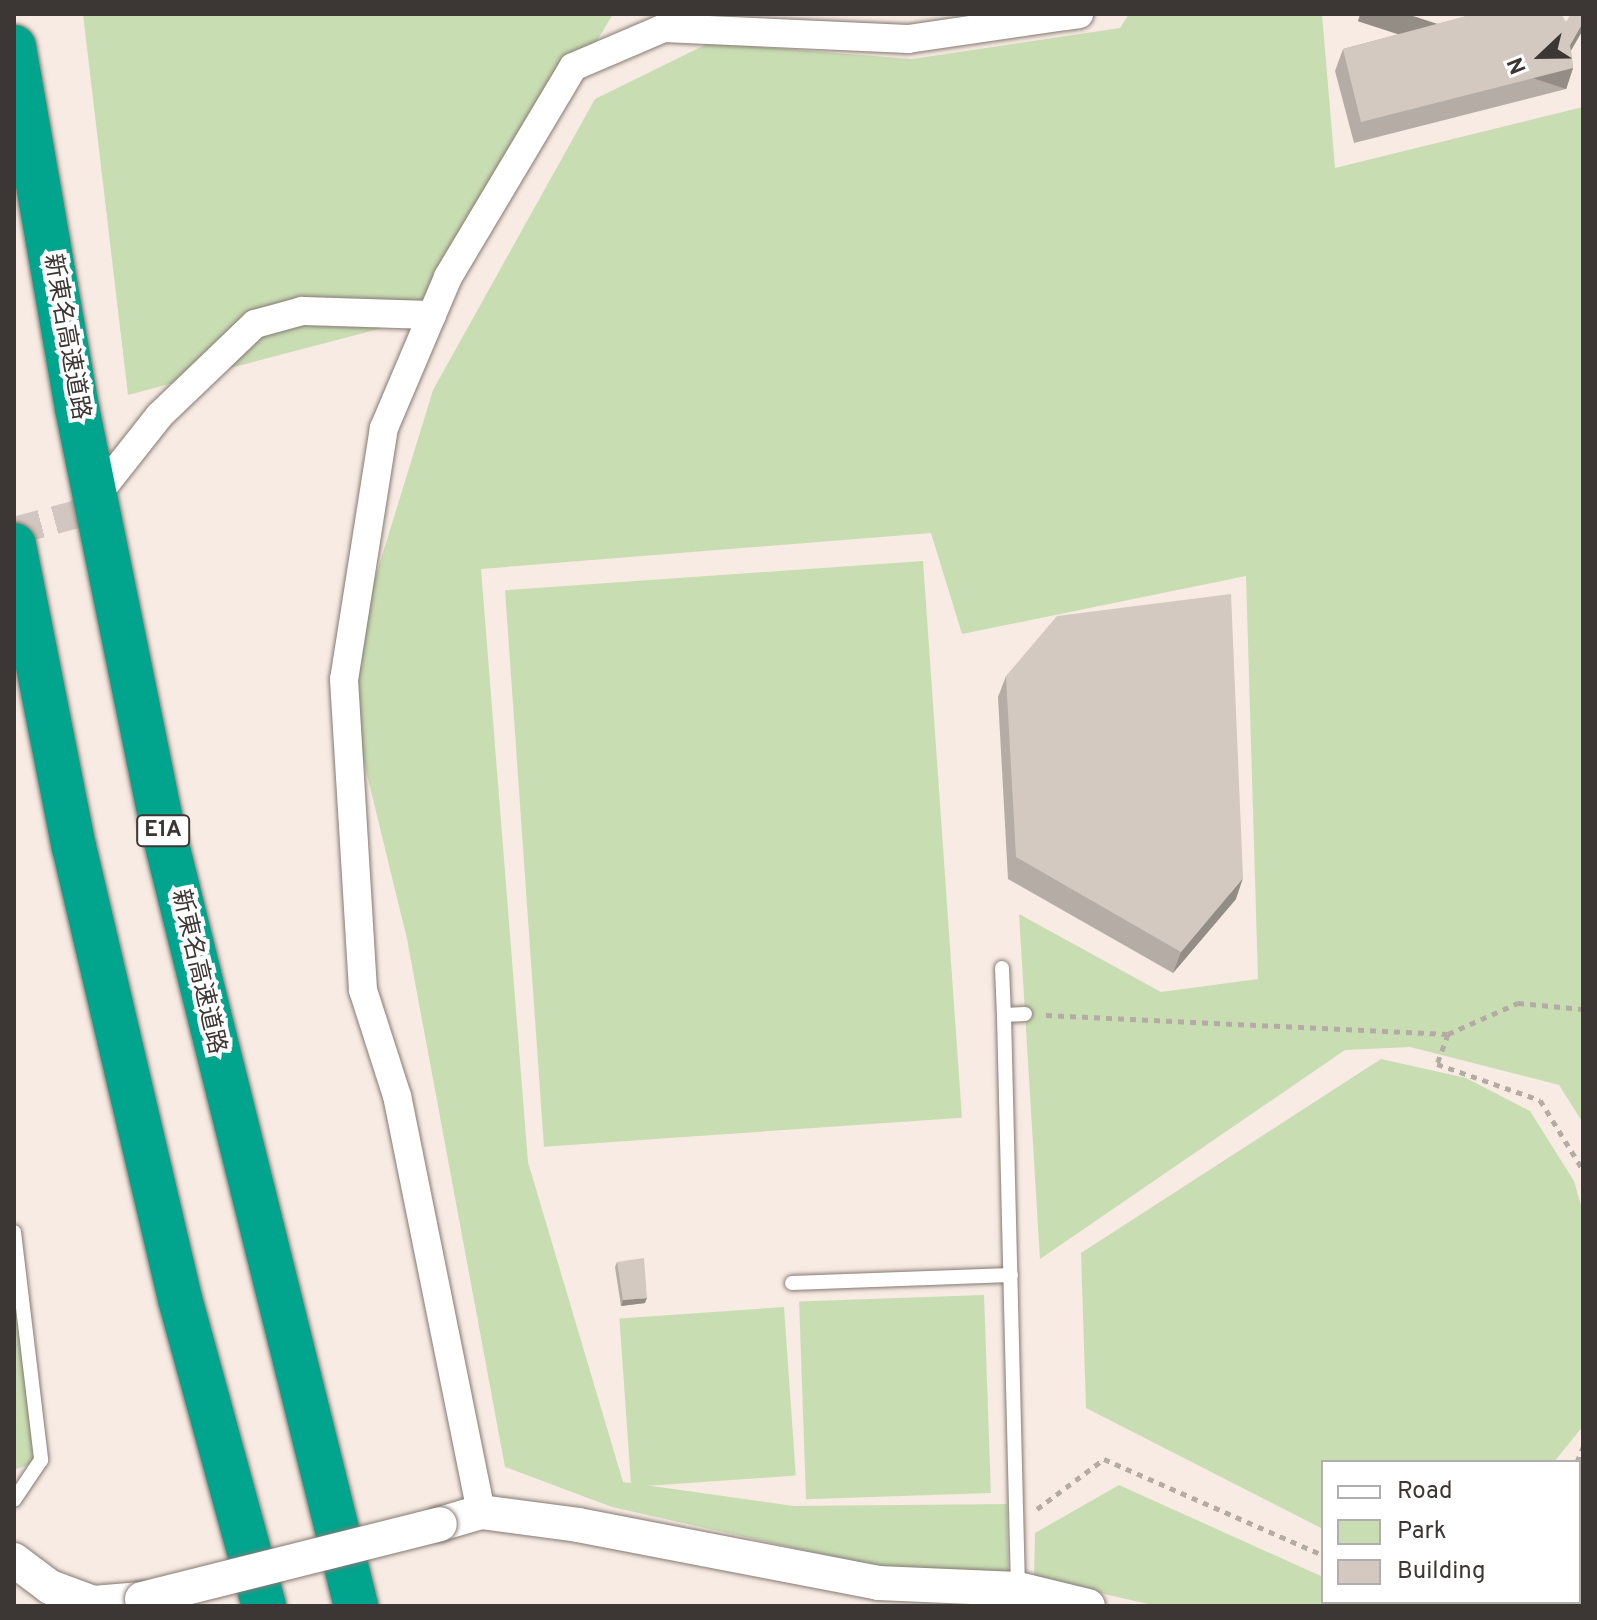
<!DOCTYPE html>
<meta charset="utf-8">
<style>
body{margin:0}
#map{position:relative;width:1597px;height:1620px;overflow:hidden;background:#f7ebe3;font-family:Overpass,"Noto Sans JP",sans-serif}
div>[style]{position:absolute}
[style*='--x']{left:calc(var(--x)*1px);top:calc(var(--y)*1px);width:calc(var(--w)*1px);rotate:calc(var(--a)*1deg)}
.green>*{inset:0;background:#c9ddb3;transform-origin:0 0}
.minor-tunnel>*{height:28px;margin-top:-14px;transform-origin:0;background:repeating-linear-gradient(90deg,#d2c7c0 0 28px,transparent 0 42px)}
.path>*{height:5px;margin-top:-2.5px;transform-origin:0;background:repeating-linear-gradient(90deg,#b4aba4 0 6px,transparent 0 12px)}
.roads{filter:drop-shadow(0 0 2px #857a73) drop-shadow(0 0 2px #857a73)}
.service>*{height:14px;margin:-7px;padding:0 7px;transform-origin:7px;border-radius:7px;background:#fff}
.minor>*{height:28px;margin:-14px;padding:0 14px;transform-origin:14px;border-radius:14px;background:#fff}
.tertiary>*{height:34px;margin:-17px;padding:0 17px;transform-origin:17px;border-radius:17px;background:#fff}
.motorway>*{height:44px;margin:-22px;padding:0 22px;transform-origin:22px;border-radius:22px;background:#01a48d}
.bridges{filter:drop-shadow(0 0 2px #857a73) drop-shadow(0 0 2px #857a73)}
.tertiary-bridge>*{height:34px;margin:-17px;padding:0 17px;transform-origin:17px;border-radius:17px;background:#fff}
.wall>*{inset:0;background:#b5ada5}
.shaded-wall>*{inset:0;background:#948d86;transform-origin:0 0}
.building>*{inset:0;background:#d3c9c0}
span{translate:-50% -50%;white-space:nowrap;text-align:center;line-height:1.15;-webkit-text-stroke:8px #fff;paint-order:stroke}
.shield-label span{padding:2px 6px;background:#fff;border:2px solid;border-radius:6px;-webkit-text-stroke-width:0}
.shield-label{font-size:22px;color:#3c3734;font-weight:700}
.street-label{font-size:24px;color:#3c3734}
.frame{position:absolute;inset:0;border:16px solid #3c3734;pointer-events:none}
.legend{position:absolute;left:1321px;top:1460px;width:260px;height:144px;box-sizing:border-box;background:#fff;border:2px solid #b1afae;margin:0;padding:10px 14px;list-style:none;font-size:24px;color:#3c3734}
.legend li{display:flex;align-items:center;gap:16px;height:40px}
.legend b{width:40px;border:2px solid #b1afae}
.north{position:absolute;left:1501px;top:16px;width:80px;height:80px;-webkit-text-stroke:6px #fff;paint-order:stroke;rotate:248deg;font-size:22px;font-weight:700;line-height:32px;text-align:center;color:#3c3734}
.north::after{content:'';display:block;margin:auto;width:28px;height:36px;background:#3c3734;clip-path:polygon(50% 0,100% 100%,50% 72%,0 100%)}
</style>
<div id="map">
<div class="green">
<i style="clip-path:polygon(83px 14px,613px 14px,432px 315px,128px 395px)"></i>
<i style="clip-path:polygon(1129px 14px,1322px 14px,1335px 168px,1583px 107px,1583px 1123px,1559px 1085px,1410px 1047px,1345px 1050px,1040px 1259px,1019px 914px,1161px 992px,1258px 979px,1246px 576px,962px 634px,931px 533px,481px 569px,528px 1162px,623px 1482px,794px 1506px,1007px 1504px,1008px 1578px,878px 1567px,612px 1507px,505px 1467px,407px 939px,344px 680px,433px 390px,595px 99px,709px 43px,912px 59px,1120px 28px)"></i>
<i style="left:923px;top:561px;width:558px;height:419px;rotate:86deg"></i>
<i style="clip-path:polygon(1381px 1059px,1466px 1078px,1530px 1111px,1574px 1181px,1583px 1212px,1583px 1426px,1554px 1462px,1323px 1462px,1323px 1529px,1086px 1408px,1081px 1253px)"></i>
<i style="clip-path:polygon(14px 1264px,41px 1460px,14px 1470px)"></i>
<i style="left:984px;top:1295px;width:198px;height:185px;rotate:88deg"></i>
<i style="left:784px;top:1307px;width:169px;height:165px;rotate:86deg"></i>
<i style="clip-path:polygon(1119px 1485px,1323px 1577px,1323px 1602px,1389px 1606px,1157px 1606px,1034px 1578px,1035px 1533px)"></i>
<i style="clip-path:polygon(1419px 1602px,1536px 1602px,1410px 1606px)"></i>
</div>
<div class="minor-tunnel">
<i style="--x:14;--y:531;--w:66;--a:-14.9"></i>
<i style="--x:78;--y:514;--w:35;--a:-47"></i>
</div>
<div class="path">
<i style="--x:1046;--y:1015;--w:402;--a:2.7"></i>
<i style="--x:1448;--y:1034;--w:77;--a:-23.9"></i>
<i style="--x:1518;--y:1003;--w:65;--a:5.3"></i>
<i style="--x:1448;--y:1034;--w:32;--a:110"></i>
<i style="--x:1437;--y:1064;--w:109;--a:19.3"></i>
<i style="--x:1540;--y:1100;--w:82;--a:58.4"></i>
<i style="--x:1577;--y:1462;--w:16;--a:-68"></i>
<i style="--x:1037;--y:1509;--w:84;--a:-36.7"></i>
<i style="--x:1104;--y:1459;--w:239;--a:23.7"></i>
</div>
<div class="roads">
<div class="service">
<i style="--x:1002;--y:968;--w:47;--a:87.6"></i>
<i style="--x:14;--y:1232;--w:230;--a:83.2"></i>
<i style="--x:41;--y:1460;--w:48;--a:124"></i>
<i style="--x:792;--y:1283;--w:219;--a:-2.1"></i>
<i style="--x:1018;--y:1589;--w:574;--a:-91.4"></i>
<i style="--x:1004;--y:1015;--w:21;--a:-3"></i>
</div>
<div class="minor">
<i style="--x:107;--y:482;--w:85;--a:-51.7"></i>
<i style="--x:160;--y:415;--w:132;--a:-43.8"></i>
<i style="--x:255;--y:324;--w:49;--a:-15.5"></i>
<i style="--x:302;--y:311;--w:130;--a:1.8"></i>
<i style="--x:481;--y:1512;--w:424;--a:-101.4"></i>
<i style="--x:397;--y:1096;--w:111;--a:-107.8"></i>
<i style="--x:363;--y:990;--w:311;--a:-93.5"></i>
<i style="--x:344;--y:680;--w:255;--a:-81"></i>
<i style="--x:384;--y:428;--w:164;--a:-67"></i>
<i style="--x:448;--y:277;--w:244;--a:-59.2"></i>
<i style="--x:573;--y:67;--w:99;--a:-23.2"></i>
<i style="--x:664;--y:28;--w:244;--a:2.6"></i>
<i style="--x:908;--y:39;--w:173;--a:-8.3"></i>
</div>
<div class="tertiary">
<i style="--x:440;--y:1524;--w:43;--a:-16.3"></i>
<i style="--x:481;--y:1512;--w:98;--a:7.6"></i>
<i style="--x:578;--y:1525;--w:306;--a:10.9"></i>
<i style="--x:878;--y:1583;--w:140;--a:2.5"></i>
<i style="--x:1018;--y:1589;--w:72;--a:13.7"></i>
<i style="--x:14;--y:1560;--w:45;--a:36.9"></i>
<i style="--x:50;--y:1587;--w:46;--a:20.4"></i>
<i style="--x:93;--y:1603;--w:49;--a:-4.7"></i>
</div>
<div class="motorway">
<i style="--x:14;--y:47;--w:366;--a:80.1"></i>
<i style="--x:77;--y:408;--w:426;--a:78.5"></i>
<i style="--x:162;--y:825;--w:805;--a:76.05"></i>
<i style="--x:14;--y:545;--w:308;--a:78.8"></i>
<i style="--x:74;--y:847;--w:464;--a:76.8"></i>
<i style="--x:180;--y:1299;--w:318;--a:74.7"></i>
</div>
</div>
<div class="bridges">
<div class="tertiary-bridge">
<i style="--x:142;--y:1599;--w:307;--a:-14.1"></i>
</div>
</div>
<div class="wall">
<i style="clip-path:polygon(1470px 14px,1561px 14px,1571px 51px,1573px 68px,1566px 89px,1354px 143px,1335px 71px,1343px 49px,1471px 15px)"></i>
<i style="clip-path:polygon(1006px 676px,1236px 899px,1173px 973px,1008px 879px,998px 697px)"></i>
<i style="clip-path:polygon(617px 1262px,645px 1303px,621px 1306px,615px 1267px)"></i>
</div>
<div class="shaded-wall">
<i style="clip-path:polygon(1583px 22px,1583px 30px,1562px 66px,1570px 45px)"></i>
<i style="left:1573px;top:68px;width:22px;height:219px;rotate:108deg"></i>
<i style="clip-path:polygon(1243px 878px,1236px 899px,1173px 973px,1181px 952px)"></i>
<i style="clip-path:polygon(647px 1298px,645px 1303px,621px 1306px,623px 1300px)"></i>
</div>
<div class="building">
<i style="clip-path:polygon(1474px 14px,1561px 14px,1566px 22px,1571px 14px,1583px 14px,1583px 22px,1570px 45px,1573px 68px,1361px 122px,1343px 49px)"></i>
<i style="clip-path:polygon(1231px 594px,1243px 878px,1181px 952px,1016px 857px,1006px 676px,1057px 616px)"></i>
<i style="clip-path:polygon(644px 1258px,647px 1298px,623px 1300px,617px 1262px)"></i>
</div>
<div class="shield-label">
<span style="left:163px;top:831px">E1A</span>
</div>
<div class="street-label">
<span style="left:65px;top:337px;rotate:80deg">新東名高速道路</span>
<span style="left:197px;top:972px;rotate:77deg">新東名高速道路</span>
</div>
<div class="frame"></div>
<ul class="legend">
<li><b style="height:10px;background:#fff"></b>Road</li>
<li><b style="height:22px;background:#c9ddb3"></b>Park</li>
<li><b style="height:22px;background:#d3c9c0"></b>Building</li>
</ul>
<div class="north">N</div>
</div>
